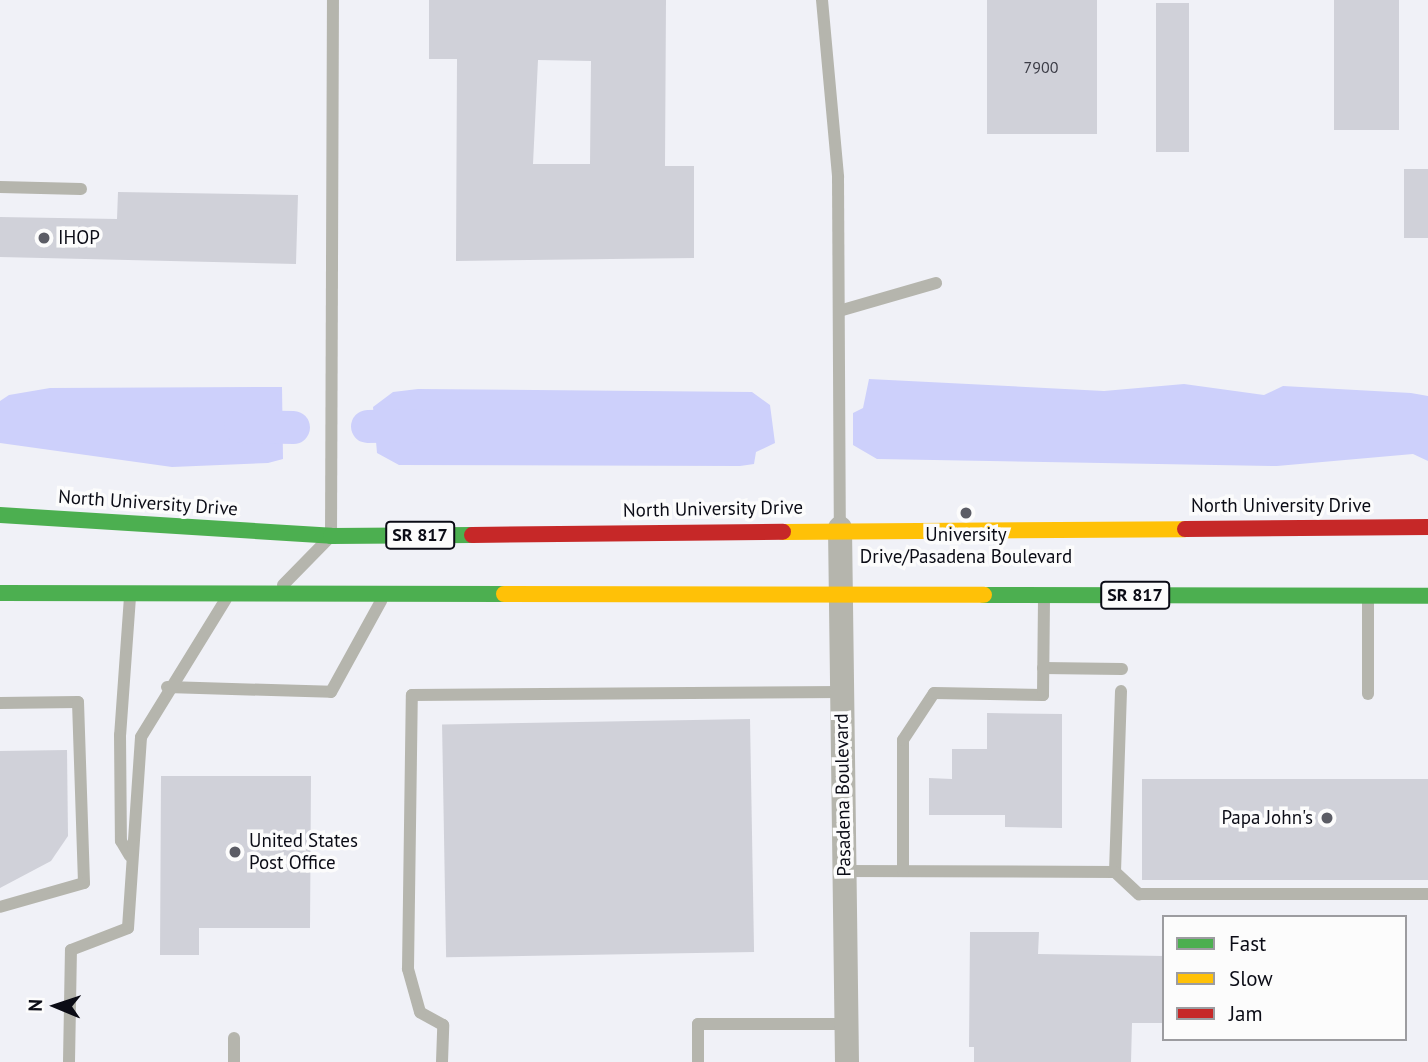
<!DOCTYPE html>
<style>
body{margin:0}
#map{position:relative;width:1428px;height:1062px;overflow:hidden;background:#f0f1f7;font-family:"PT Sans",sans-serif}
div>[style]{position:absolute}
[style*='--x']{left:calc(var(--x)*1px);top:calc(var(--y)*1px);width:calc(var(--w)*1px);rotate:calc(var(--a)*1deg)}
.water>*{inset:0;background:#cdd0fb}
.canal>*{height:33px;margin:-16.5px;padding:0 16.5px;transform-origin:16.5px;border-radius:16.5px;background:#cdd0fb}
.building>*{inset:0;background:#d0d1d9;transform-origin:0 0}
.lane>*{height:12px;margin:-6px;padding:0 6px;transform-origin:6px;border-radius:6px;background:#b5b5ad}
.street>*{height:24px;margin:-12px;padding:0 12px;transform-origin:12px;border-radius:12px;background:#b5b5ad}
.fast>*{height:16px;margin:-8px;padding:0 8px;transform-origin:8px;border-radius:8px;background:#4caf50}
.slow>*{height:16px;margin:-8px;padding:0 8px;transform-origin:8px;border-radius:8px;background:#ffc107}
.jam>*{height:16px;margin:-8px;padding:0 8px;transform-origin:8px;border-radius:8px;background:#c62828}
.dots>*{width:19px;height:19px;translate:-50% -50%;box-sizing:border-box;border:4px solid #fcfcfc;border-radius:50%}
span{translate:-50% -50%;white-space:nowrap;text-align:center;line-height:1.15;-webkit-text-stroke:7px #fcfcfc;paint-order:stroke}
.number-label{font-size:16px;color:#3c3d47}
.number-label span{-webkit-text-stroke-width:0}
.shield-label span{padding:2px 5px;background:#fcfcfc;border:2px solid;border-radius:5px;-webkit-text-stroke-width:0}
.shield-label{font-size:18px;color:#0b0c16;font-weight:700}
.poi-label{font-size:19px;color:#0b0c16}
.left{translate:0 -50%;text-align:left}
.right{translate:-100% -50%;text-align:right}
.street-label{font-size:19px;color:#0b0c16}
.legend{position:absolute;left:1162px;top:915px;width:245px;height:126px;box-sizing:border-box;background:#fcfcfc;border:2px solid #9c9ca0;margin:0;padding:9px 12px;list-style:none;font-size:21px;color:#0b0c16}
.legend li{display:flex;align-items:center;gap:14px;height:35px}
.legend b{width:35px;border:2px solid #9c9ca0}
.north{position:absolute;left:21px;top:971px;width:70px;height:70px;-webkit-text-stroke:5px #fcfcfc;paint-order:stroke;rotate:272deg;font-size:19px;font-weight:700;line-height:28px;text-align:center;color:#0b0c16}
.north::after{content:'';display:block;margin:auto;width:24px;height:32px;background:#0b0c16;clip-path:polygon(50% 0,100% 100%,50% 72%,0 100%)}
</style>
<div id="map">
<div class="water">
<i style="clip-path:polygon(869px 379px,1104px 391px,1184px 384px,1264px 395px,1283px 386px,1411px 393px,1428px 396px,1428px 461px,1413px 454px,1277px 466px,877px 459px,853px 445px,853px 413px,863px 408px)"></i>
<i style="clip-path:polygon(282px 387px,283px 459px,268px 463px,172px 467px,0 443px,0 401px,9px 395px,50px 388px)"></i>
<i style="clip-path:polygon(418px 389px,752px 392px,770px 405px,775px 443px,756px 452px,754px 464px,740px 466px,399px 465px,377px 453px,373px 407px,393px 392px)"></i>
</div>
<div class="canal">
<i style="--x:240;--y:426;--w:53;--a:1.1"></i>
<i style="--x:367;--y:426;--w:54;--a:-1.1"></i>
</div>
<div class="building">
<i style="clip-path:polygon(evenodd,429px 0,666px 0,665px 166px,694px 166px,694px 258px,456px 261px,457px 59px,429px 59px,429px 0,538px 60px,591px 61px,590px 164px,533px 164px,538px 60px)"></i>
<i style="left:987px;top:0;width:110px;height:134px"></i>
<i style="left:1334px;top:0;width:65px;height:130px"></i>
<i style="left:1189px;top:3px;width:149px;height:33px;rotate:90deg"></i>
<i style="left:1404px;top:169px;width:24px;height:69px"></i>
<i style="clip-path:polygon(118px 192px,298px 195px,296px 264px,0 257px,0 217px,117px 219px)"></i>
<i style="clip-path:polygon(987px 713px,1062px 714px,1062px 828px,1005px 827px,1005px 815px,929px 815px,929px 778px,952px 779px,952px 749px,987px 749px)"></i>
<i style="left:750px;top:719px;width:233px;height:308px;rotate:89deg"></i>
<i style="clip-path:polygon(67px 750px,68px 836px,51px 861px,0 888px,0 751px)"></i>
<i style="clip-path:polygon(161px 776px,311px 776px,310px 928px,199px 928px,199px 955px,160px 955px)"></i>
<i style="left:1142px;top:779px;width:286px;height:101px"></i>
<i style="clip-path:polygon(970px 932px,1039px 932px,1038px 954px,1164px 956px,1164px 1023px,1132px 1023px,1131px 1062px,974px 1062px,974px 1047px,969px 1047px)"></i>
</div>
<div class="lane">
<i style="--x:822;--y:0;--w:178;--a:84.8"></i>
<i style="--x:838;--y:177;--w:350;--a:89.7"></i>
<i style="--x:0;--y:187;--w:81;--a:1.4"></i>
<i style="--x:839;--y:311;--w:101;--a:-16.1"></i>
<i style="--x:283;--y:585;--w:69;--a:-45.6"></i>
<i style="--x:331;--y:536;--w:536;--a:-89.79"></i>
<i style="--x:130;--y:597;--w:138;--a:94.1"></i>
<i style="--x:120;--y:735;--w:106;--a:89.5"></i>
<i style="--x:121;--y:841;--w:17;--a:59"></i>
<i style="--x:1368;--y:600;--w:94;--a:90"></i>
<i style="--x:1043;--y:668;--w:79;--a:0.7"></i>
<i style="--x:167;--y:687;--w:164;--a:1.7"></i>
<i style="--x:331;--y:692;--w:104;--a:-61.2"></i>
<i style="--x:0;--y:703;--w:78;--a:-0.7"></i>
<i style="--x:78;--y:702;--w:181;--a:88.1"></i>
<i style="--x:84;--y:883;--w:87;--a:164.1"></i>
<i style="--x:844;--y:871;--w:271;--a:0.2"></i>
<i style="--x:1115;--y:872;--w:181;--a:-88.1"></i>
<i style="--x:903;--y:871;--w:131;--a:-90"></i>
<i style="--x:903;--y:740;--w:56;--a:-56.6"></i>
<i style="--x:934;--y:693;--w:109;--a:1.1"></i>
<i style="--x:1043;--y:695;--w:96;--a:-89.4"></i>
<i style="--x:1115;--y:872;--w:33;--a:43"></i>
<i style="--x:1139;--y:894;--w:289;--a:0"></i>
<i style="--x:69;--y:1062;--w:112;--a:-89"></i>
<i style="--x:71;--y:950;--w:61;--a:-21.1"></i>
<i style="--x:128;--y:928;--w:191;--a:-86.1"></i>
<i style="--x:141;--y:737;--w:162;--a:-58.4"></i>
<i style="--x:234;--y:1062;--w:24;--a:-90"></i>
<i style="--x:442;--y:1062;--w:37;--a:-88"></i>
<i style="--x:443;--y:1025;--w:26;--a:-151"></i>
<i style="--x:420;--y:1012;--w:45;--a:-105.6"></i>
<i style="--x:408;--y:969;--w:274;--a:-89.2"></i>
<i style="--x:412;--y:695;--w:429;--a:-0.4"></i>
<i style="--x:698;--y:1062;--w:38;--a:-90"></i>
<i style="--x:698;--y:1024;--w:149;--a:0"></i>
</div>
<div class="street">
<i style="--x:840;--y:528;--w:534;--a:89.25"></i>
</div>
<div class="fast">
<i style="--x:0;--y:515;--w:332;--a:3.6"></i>
<i style="--x:331;--y:536;--w:141;--a:-0.4"></i>
<i style="--x:0;--y:593;--w:504;--a:0.11"></i>
<i style="--x:984;--y:595;--w:444;--a:0.1"></i>
</div>
<div class="slow">
<i style="--x:783;--y:532;--w:402;--a:-0.4"></i>
<i style="--x:504;--y:594;--w:480;--a:0.1"></i>
</div>
<div class="jam">
<i style="--x:1185;--y:529;--w:243;--a:-0.5"></i>
<i style="--x:472;--y:535;--w:311;--a:-0.6"></i>
</div>
<div class="dots">
<i style="left:44px;top:238px;background:#5b5c65"></i>
<i style="left:966px;top:513px;background:#5b5c65"></i>
<i style="left:1327px;top:818px;background:#5b5c65"></i>
<i style="left:235px;top:852px;background:#5b5c65"></i>
</div>
<div class="number-label">
<span style="left:1041px;top:67px">7900</span>
</div>
<div class="shield-label">
<span style="left:420px;top:535px">SR 817</span>
<span style="left:1135px;top:595px">SR 817</span>
</div>
<div class="poi-label">
<span class="left" style="left:58px;top:238px">IHOP</span>
<span style="left:966px;top:546px">University<br>Drive/Pasadena Boulevard</span>
<span class="right" style="left:1313px;top:818px">Papa John's</span>
<span class="left" style="left:249px;top:852px">United States<br>Post Office</span>
</div>
<div class="street-label">
<span style="left:148px;top:503px;rotate:4deg">North University Drive</span>
<span style="left:1281px;top:506px">North University Drive</span>
<span style="left:713px;top:509px;rotate:-1deg">North University Drive</span>
<span style="left:843px;top:795px;rotate:-91deg">Pasadena Boulevard</span>
</div>
<ul class="legend">
<li><b style="height:9px;background:#4caf50"></b>Fast</li>
<li><b style="height:9px;background:#ffc107"></b>Slow</li>
<li><b style="height:9px;background:#c62828"></b>Jam</li>
</ul>
<div class="north">N</div>
</div>
